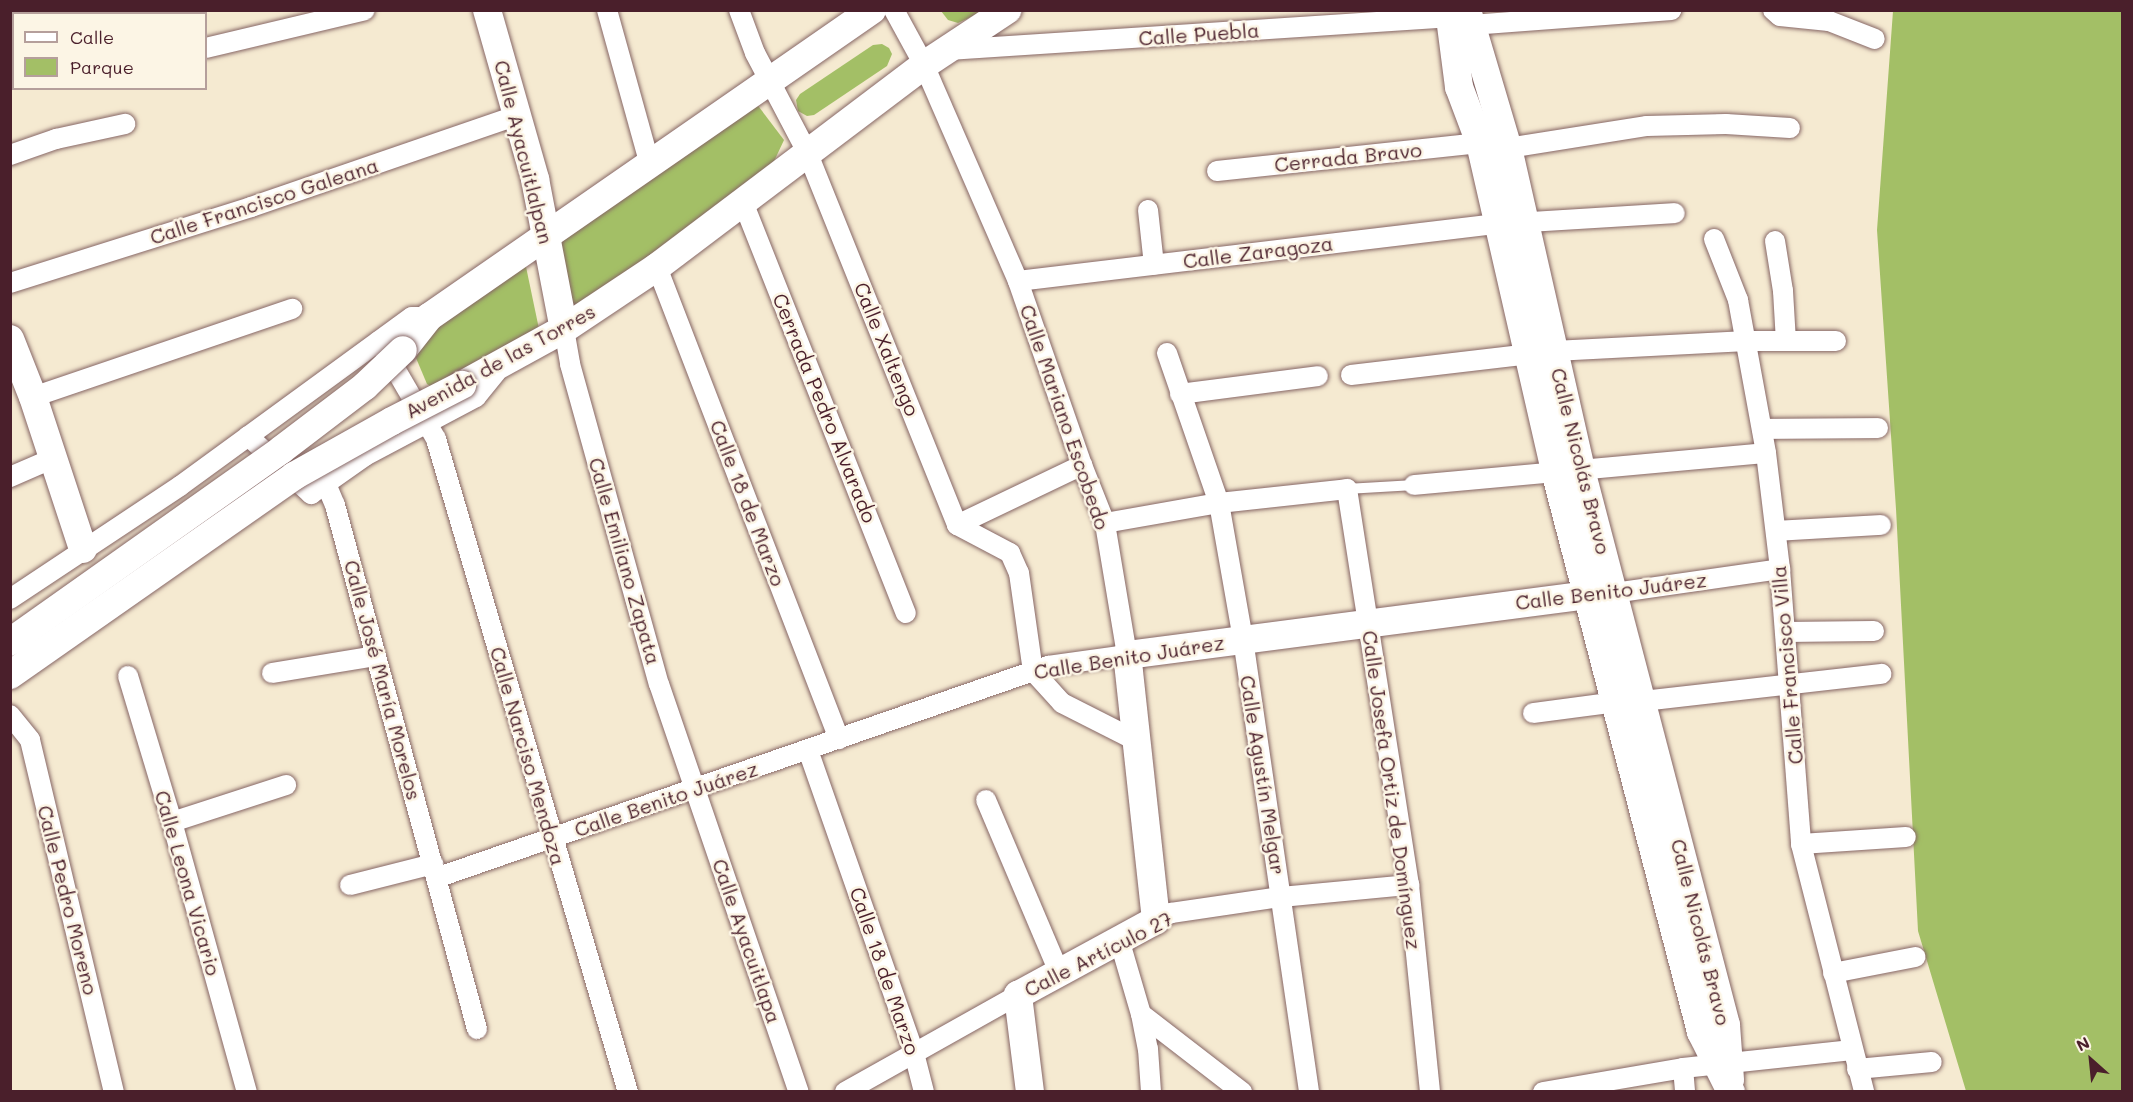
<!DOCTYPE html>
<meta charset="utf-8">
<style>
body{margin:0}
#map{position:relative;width:2133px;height:1102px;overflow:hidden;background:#f5ead1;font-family:Mali,sans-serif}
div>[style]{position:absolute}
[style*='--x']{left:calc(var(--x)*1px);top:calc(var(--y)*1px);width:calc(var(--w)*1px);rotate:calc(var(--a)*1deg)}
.green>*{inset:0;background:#a3bf66}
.roads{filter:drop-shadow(0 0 2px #866665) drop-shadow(0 0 2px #866665)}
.lane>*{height:10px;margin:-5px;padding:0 5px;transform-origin:5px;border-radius:5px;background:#fff}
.street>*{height:20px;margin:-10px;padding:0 10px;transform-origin:10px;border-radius:10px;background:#fff}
.secondary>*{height:28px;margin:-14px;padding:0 14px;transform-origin:14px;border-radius:14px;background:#fff}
.bridges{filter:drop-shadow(0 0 2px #866665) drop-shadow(0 0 2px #866665)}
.secondary-bridge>*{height:28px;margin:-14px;padding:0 14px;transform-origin:14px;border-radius:14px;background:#fff}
span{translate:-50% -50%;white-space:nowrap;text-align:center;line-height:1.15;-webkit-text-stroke:5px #fcf5e5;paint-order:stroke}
.street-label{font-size:20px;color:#4a1f2b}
.frame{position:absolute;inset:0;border:12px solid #4a1f2b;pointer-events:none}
.legend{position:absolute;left:12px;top:12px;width:195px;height:78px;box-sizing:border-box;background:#fcf5e5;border:2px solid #b59f9b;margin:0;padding:8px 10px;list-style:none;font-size:18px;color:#4a1f2b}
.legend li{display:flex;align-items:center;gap:12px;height:30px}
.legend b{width:30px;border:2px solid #b59f9b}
.north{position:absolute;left:2061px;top:1030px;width:60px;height:60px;-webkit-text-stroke:4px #fcf5e5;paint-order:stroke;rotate:333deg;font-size:16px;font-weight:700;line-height:24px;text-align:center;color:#4a1f2b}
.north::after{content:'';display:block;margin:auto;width:21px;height:27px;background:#4a1f2b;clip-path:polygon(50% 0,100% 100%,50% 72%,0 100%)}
</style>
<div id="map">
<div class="green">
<i style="clip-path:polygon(941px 11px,984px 11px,958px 23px,948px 20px)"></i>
<i style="clip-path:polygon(1893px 11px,2122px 11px,2122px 1091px,1966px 1091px,1918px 931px,1896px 509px,1877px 230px)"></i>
<i style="clip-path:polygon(882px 44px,889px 48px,892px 54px,887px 66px,814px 115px,807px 116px,798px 111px,796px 100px,800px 94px,873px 45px)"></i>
<i style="clip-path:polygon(753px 99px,784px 140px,769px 172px,570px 312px,559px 235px)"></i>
<i style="clip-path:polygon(525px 262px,539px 329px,438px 391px,427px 384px,416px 358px,419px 341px)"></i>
</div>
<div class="roads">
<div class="lane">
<i style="--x:1347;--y:489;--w:67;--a:-3.4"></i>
</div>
<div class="street">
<i style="--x:607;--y:10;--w:161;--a:74.5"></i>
<i style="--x:739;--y:10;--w:46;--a:69.6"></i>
<i style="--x:755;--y:53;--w:114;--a:62.3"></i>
<i style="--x:808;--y:154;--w:400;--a:68.1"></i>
<i style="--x:957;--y:525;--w:60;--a:27.8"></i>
<i style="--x:1010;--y:553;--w:22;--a:66"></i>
<i style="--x:1019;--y:573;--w:99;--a:81.9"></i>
<i style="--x:1033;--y:671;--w:43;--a:47.8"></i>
<i style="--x:1062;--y:703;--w:84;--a:26.9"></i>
<i style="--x:1773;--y:10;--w:9;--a:41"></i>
<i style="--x:1780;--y:16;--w:49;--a:5.8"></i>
<i style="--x:1829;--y:21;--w:49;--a:21.4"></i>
<i style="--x:206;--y:48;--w:163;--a:-13.4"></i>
<i style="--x:948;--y:50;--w:504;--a:-3.75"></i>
<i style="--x:1451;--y:17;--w:22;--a:22"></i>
<i style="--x:1471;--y:25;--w:201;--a:-4.3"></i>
<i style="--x:10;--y:72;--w:4;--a:-14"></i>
<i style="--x:10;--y:155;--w:49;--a:-19.2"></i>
<i style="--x:56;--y:139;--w:71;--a:-12.3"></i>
<i style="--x:1217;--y:171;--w:264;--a:-6.1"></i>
<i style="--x:1480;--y:143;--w:28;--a:10"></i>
<i style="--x:1508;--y:148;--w:141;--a:-9"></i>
<i style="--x:1647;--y:126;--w:79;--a:-1.5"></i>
<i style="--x:1726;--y:124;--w:64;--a:3.6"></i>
<i style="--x:743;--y:202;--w:442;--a:68.4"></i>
<i style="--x:1148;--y:210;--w:55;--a:83.8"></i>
<i style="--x:1714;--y:239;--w:66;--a:68.5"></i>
<i style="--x:1738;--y:300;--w:156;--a:79.6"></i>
<i style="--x:1766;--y:453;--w:117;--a:83.1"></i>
<i style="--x:1780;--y:569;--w:276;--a:85.6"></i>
<i style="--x:1801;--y:844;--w:256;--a:75.7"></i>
<i style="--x:1775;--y:241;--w:51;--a:80.9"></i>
<i style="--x:1783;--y:291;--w:50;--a:86.6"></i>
<i style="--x:657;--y:267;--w:506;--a:68.91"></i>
<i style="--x:1018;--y:281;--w:482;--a:-6.8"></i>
<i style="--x:1497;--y:224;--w:178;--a:-3.5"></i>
<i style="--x:10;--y:283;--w:253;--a:-17.5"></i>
<i style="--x:251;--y:207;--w:280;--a:-19"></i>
<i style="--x:564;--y:329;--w:36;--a:80"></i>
<i style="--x:570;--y:364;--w:332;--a:74.5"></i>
<i style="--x:659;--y:684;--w:431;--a:71.1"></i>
<i style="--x:379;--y:341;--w:113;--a:59.8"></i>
<i style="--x:436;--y:439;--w:681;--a:73.62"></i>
<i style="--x:1167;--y:353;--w:159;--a:70.9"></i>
<i style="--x:1219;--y:503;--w:138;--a:80"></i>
<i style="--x:1243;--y:639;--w:458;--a:81.7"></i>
<i style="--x:1351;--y:375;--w:204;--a:-6.7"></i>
<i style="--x:1554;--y:351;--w:193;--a:-3"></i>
<i style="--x:1747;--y:341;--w:89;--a:0"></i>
<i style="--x:1180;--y:394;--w:139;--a:-7.4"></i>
<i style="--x:33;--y:397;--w:274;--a:-18.8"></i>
<i style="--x:1762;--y:429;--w:116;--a:-0.5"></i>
<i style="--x:248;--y:436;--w:86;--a:42.6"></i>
<i style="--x:311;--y:494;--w:66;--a:-35.1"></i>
<i style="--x:365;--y:456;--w:126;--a:-28"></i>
<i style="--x:476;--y:397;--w:32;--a:-51"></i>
<i style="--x:10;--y:477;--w:48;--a:-23.4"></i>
<i style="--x:326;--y:484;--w:23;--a:67"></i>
<i style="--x:335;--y:505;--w:543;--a:74.84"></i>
<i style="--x:1414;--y:485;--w:353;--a:-5.2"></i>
<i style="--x:1105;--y:523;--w:116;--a:-10"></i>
<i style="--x:1219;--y:503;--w:129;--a:-6.2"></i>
<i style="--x:1347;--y:489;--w:401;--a:81.1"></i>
<i style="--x:1409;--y:885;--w:208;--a:84.2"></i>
<i style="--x:957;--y:525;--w:139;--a:-25.6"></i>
<i style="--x:1776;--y:531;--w:105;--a:-3.3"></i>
<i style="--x:1614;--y:593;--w:168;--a:-8.2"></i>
<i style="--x:10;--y:599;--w:204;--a:-33.6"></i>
<i style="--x:180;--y:486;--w:287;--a:-36.1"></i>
<i style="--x:412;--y:317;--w:17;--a:0"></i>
<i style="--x:1785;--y:632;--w:89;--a:-0.6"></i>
<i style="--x:272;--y:673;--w:105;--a:-9.3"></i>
<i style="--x:128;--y:676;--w:152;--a:73.2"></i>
<i style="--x:172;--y:822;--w:280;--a:74.5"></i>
<i style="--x:1643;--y:701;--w:240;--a:-6.5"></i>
<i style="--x:1533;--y:713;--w:84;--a:-7.5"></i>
<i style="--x:10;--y:715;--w:32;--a:51"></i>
<i style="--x:30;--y:740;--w:362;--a:76.6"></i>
<i style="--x:808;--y:750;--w:321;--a:70.7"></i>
<i style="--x:914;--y:1053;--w:40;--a:75.6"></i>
<i style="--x:986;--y:800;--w:187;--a:67"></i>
<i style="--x:172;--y:822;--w:120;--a:-18"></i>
<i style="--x:1801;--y:844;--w:105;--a:-3.8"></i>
<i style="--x:436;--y:878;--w:648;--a:-19.11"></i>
<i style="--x:1048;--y:666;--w:80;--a:-7.9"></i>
<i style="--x:1127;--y:655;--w:134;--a:-99.5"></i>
<i style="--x:1105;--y:523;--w:62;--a:-111.6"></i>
<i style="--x:1082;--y:465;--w:195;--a:-109.2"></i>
<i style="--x:1018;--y:281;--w:236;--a:-113.5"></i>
<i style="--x:924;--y:65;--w:63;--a:-118.6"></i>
<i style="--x:350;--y:885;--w:86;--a:-14.2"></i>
<i style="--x:1156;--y:920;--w:17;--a:-25"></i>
<i style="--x:1171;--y:913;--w:111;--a:-8.3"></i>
<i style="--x:1281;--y:897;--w:129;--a:-5.4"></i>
<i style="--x:1119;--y:939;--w:78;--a:73.7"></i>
<i style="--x:1141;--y:1014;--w:36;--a:79"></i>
<i style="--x:1148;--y:1049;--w:43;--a:86"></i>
<i style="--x:1833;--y:973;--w:84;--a:-11"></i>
<i style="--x:1141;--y:1014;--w:128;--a:37.7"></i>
<i style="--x:1683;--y:1068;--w:24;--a:85"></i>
<i style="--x:1857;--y:1069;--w:75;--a:-5.3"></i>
<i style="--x:845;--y:1092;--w:198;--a:-29.3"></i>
<i style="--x:1543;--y:1092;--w:142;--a:-9.7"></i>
<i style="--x:1683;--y:1068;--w:170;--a:-6.1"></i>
</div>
<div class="secondary">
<i style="--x:487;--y:10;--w:176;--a:74.1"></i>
<i style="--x:535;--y:179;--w:153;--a:79.1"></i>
<i style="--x:1449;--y:10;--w:78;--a:82.6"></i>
<i style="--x:1459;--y:87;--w:60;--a:69.4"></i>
<i style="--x:1480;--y:143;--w:336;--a:77.1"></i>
<i style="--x:1555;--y:471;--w:580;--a:75.41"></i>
<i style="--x:1701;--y:1032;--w:67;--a:63.4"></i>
<i style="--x:1467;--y:10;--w:144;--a:73.5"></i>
<i style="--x:1508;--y:148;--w:330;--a:77.2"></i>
<i style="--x:1581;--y:470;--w:574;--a:75.36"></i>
<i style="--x:1726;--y:1025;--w:55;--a:85.8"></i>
<i style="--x:10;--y:339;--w:62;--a:68.4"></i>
<i style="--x:33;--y:397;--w:160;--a:71.8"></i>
<i style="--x:403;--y:350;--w:42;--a:-51.8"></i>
<i style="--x:429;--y:317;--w:539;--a:-34.72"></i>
<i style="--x:462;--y:385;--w:116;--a:-28.8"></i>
<i style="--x:564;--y:329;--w:112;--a:-33.7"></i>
<i style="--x:657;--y:267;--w:335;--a:-37.1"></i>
<i style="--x:924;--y:65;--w:100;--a:-33.5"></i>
<i style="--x:1030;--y:1092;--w:98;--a:-97.1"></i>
<i style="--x:1018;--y:995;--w:157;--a:-28.5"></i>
<i style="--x:1156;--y:920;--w:267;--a:-96.2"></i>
<i style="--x:1127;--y:655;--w:483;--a:-7.4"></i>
</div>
</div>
<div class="bridges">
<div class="secondary-bridge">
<i style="--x:10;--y:642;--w:332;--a:-35.3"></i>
<i style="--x:281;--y:450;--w:106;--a:-37.3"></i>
<i style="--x:365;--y:386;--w:52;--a:-43.5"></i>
<i style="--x:10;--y:675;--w:347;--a:-35"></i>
<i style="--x:294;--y:476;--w:112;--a:-29.3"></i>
<i style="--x:392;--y:421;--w:79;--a:-27.2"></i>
</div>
</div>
<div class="street-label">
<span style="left:1199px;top:34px;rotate:-4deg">Calle Puebla</span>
<span style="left:524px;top:152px;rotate:76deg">Calle Ayacuitlalpan</span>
<span style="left:1348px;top:157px;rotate:-6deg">Cerrada Bravo</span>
<span style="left:264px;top:201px;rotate:-18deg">Calle Francisco Galeana</span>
<span style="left:1258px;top:252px;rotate:-7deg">Calle Zaragoza</span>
<span style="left:887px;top:349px;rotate:68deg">Calle Xaltengo</span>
<span style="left:500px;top:361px;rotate:-29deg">Avenida de las Torres</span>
<span style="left:825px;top:408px;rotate:68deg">Cerrada Pedro Alvarado</span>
<span style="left:1065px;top:417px;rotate:71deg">Calle Mariano Escobedo</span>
<span style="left:1581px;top:461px;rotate:76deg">Calle Nicolás Bravo</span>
<span style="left:748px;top:503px;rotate:69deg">Calle 18 de Marzo</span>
<span style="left:625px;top:561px;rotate:74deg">Calle Emiliano Zapata</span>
<span style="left:1611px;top:591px;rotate:-7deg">Calle Benito Juárez</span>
<span style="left:1129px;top:657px;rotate:-9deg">Calle Benito Juárez</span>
<span style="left:1787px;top:665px;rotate:-95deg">Calle Francisco Villa</span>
<span style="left:383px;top:680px;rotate:75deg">Calle José María Morelos</span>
<span style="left:528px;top:756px;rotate:74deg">Calle Narciso Mendoza</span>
<span style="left:1263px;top:775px;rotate:81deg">Calle Agustín Melgar</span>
<span style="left:1392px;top:790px;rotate:82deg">Calle Josefa Ortiz de Domínguez</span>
<span style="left:666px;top:799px;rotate:-19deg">Calle Benito Juárez</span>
<span style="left:188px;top:883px;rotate:74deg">Calle Leona Vicario</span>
<span style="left:68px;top:900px;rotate:76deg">Calle Pedro Moreno</span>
<span style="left:1701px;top:932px;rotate:76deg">Calle Nicolás Bravo</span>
<span style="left:747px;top:941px;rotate:71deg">Calle Ayacuitlapa</span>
<span style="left:1098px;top:954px;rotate:-27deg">Calle Artículo 27</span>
<span style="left:885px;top:971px;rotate:71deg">Calle 18 de Marzo</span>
</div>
<div class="frame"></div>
<ul class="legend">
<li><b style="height:8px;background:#fff"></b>Calle</li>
<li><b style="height:16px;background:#a3bf66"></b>Parque</li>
</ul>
<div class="north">N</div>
</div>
